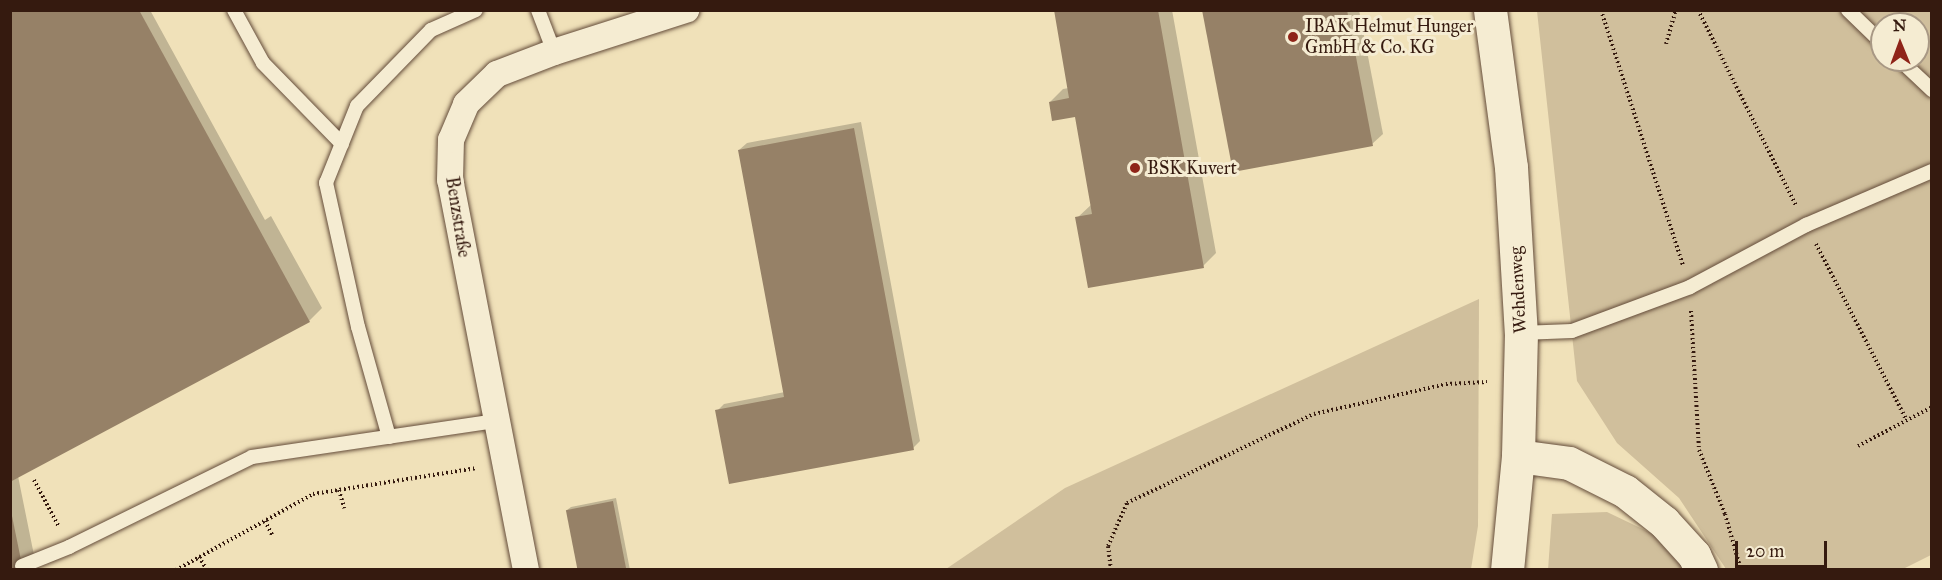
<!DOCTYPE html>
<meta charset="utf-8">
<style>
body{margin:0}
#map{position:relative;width:1942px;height:580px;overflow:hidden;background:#f0e1b9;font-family:"IM FELL Great Primer",serif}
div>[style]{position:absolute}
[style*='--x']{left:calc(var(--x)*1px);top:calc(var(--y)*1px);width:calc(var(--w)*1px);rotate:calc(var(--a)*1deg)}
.green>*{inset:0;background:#d0bf9c}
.shadow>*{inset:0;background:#0003}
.building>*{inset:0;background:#968167;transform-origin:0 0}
.path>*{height:4px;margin-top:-2px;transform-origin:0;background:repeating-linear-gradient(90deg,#351a0f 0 1.5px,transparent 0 4.5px)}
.roads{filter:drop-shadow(0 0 2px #644c3a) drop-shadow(0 0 2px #644c3a)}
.lane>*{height:14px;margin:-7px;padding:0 7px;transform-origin:7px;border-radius:7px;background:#f5ecd2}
.street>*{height:26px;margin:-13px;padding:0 13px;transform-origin:13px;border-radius:13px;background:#f5ecd2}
.secondary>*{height:33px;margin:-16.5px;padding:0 16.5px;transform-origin:16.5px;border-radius:16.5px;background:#f5ecd2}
.dots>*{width:16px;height:16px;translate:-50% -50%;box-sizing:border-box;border:3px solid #f5ecd2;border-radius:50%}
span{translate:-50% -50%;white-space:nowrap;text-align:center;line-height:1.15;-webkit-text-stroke:6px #f5ecd2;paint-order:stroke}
.poi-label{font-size:18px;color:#351a0f}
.left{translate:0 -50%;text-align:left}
.street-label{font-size:18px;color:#351a0f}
.frame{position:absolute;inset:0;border:12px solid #351a0f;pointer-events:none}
.north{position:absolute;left:1870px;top:12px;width:60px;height:60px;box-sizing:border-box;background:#f5ecd2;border:2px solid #a89884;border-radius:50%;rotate:359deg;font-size:16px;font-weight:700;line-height:24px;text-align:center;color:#351a0f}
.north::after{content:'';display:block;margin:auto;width:21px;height:27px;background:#8f2418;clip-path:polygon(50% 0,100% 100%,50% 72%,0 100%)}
.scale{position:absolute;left:1735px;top:541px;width:92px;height:27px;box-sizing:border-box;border:3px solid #351a0f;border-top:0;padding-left:8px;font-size:18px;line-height:21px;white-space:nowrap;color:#351a0f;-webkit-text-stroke:4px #f5ecd2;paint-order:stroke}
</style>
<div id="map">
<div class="green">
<i style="clip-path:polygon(evenodd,1537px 11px,1931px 11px,1931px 555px,1903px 569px,1726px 569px,1679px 498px,1617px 443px,1577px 381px,1537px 11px,1882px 24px,1918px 24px,1918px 60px,1882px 60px,1882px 24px)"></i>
<i style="clip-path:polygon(1479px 299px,1478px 526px,1471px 569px,946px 569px,1065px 488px)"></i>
<i style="clip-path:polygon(1607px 512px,1653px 534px,1687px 570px,1548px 570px,1552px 514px)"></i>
</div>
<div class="shadow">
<i style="clip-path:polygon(10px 10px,150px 10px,265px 220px,271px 216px,322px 308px,309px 321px,18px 476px,37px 570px,10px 570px)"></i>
<i style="clip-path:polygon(1055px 10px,1172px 10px,1216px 253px,1203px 266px,1077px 218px,1092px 204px,1076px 115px,1050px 102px,1063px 89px,1069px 88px)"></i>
<i style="clip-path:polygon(1204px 10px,1359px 10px,1383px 134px,1372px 144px)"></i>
<i style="clip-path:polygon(861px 122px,920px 441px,913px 448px,717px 411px,724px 404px,785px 392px,739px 150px,747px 143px)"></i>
<i style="clip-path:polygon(616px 498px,630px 570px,579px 570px,567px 510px,571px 507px)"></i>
</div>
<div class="building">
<i style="clip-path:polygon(10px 10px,139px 10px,310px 322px,10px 482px)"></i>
<i style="clip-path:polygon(1054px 10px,1158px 10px,1204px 268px,1088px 288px,1075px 217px,1092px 214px,1075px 117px,1052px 121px,1049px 102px,1069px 98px)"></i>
<i style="clip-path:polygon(1202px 10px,1347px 10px,1373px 146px,1233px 172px)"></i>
<i style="clip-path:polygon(854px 128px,914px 450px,729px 484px,715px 410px,784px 397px,738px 150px)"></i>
<i style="left:613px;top:501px;width:70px;height:48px;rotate:79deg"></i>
<i style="clip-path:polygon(10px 516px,12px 516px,23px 570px,10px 570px)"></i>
</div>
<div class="path">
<i style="--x:1601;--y:10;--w:269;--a:72.2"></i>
<i style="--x:1698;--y:10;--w:219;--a:63.4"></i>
<i style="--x:1666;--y:44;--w:35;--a:-74"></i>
<i style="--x:1816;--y:244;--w:197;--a:62.8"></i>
<i style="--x:1691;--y:311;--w:139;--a:86.7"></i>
<i style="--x:1699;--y:450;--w:69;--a:67.9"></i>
<i style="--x:1725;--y:514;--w:58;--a:74.1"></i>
<i style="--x:1858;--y:446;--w:84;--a:-27.8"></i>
<i style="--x:34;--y:480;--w:53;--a:62"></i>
<i style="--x:339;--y:490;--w:19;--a:74"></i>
<i style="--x:265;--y:521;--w:16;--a:63"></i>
<i style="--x:199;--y:557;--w:15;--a:58"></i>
<i style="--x:176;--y:570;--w:157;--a:-29"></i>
<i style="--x:313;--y:494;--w:166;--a:-9"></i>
<i style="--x:1111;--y:570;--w:24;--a:-97"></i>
<i style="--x:1108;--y:546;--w:47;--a:-66.2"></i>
<i style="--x:1127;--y:503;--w:207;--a:-25.5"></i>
<i style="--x:1314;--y:414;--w:135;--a:-12.8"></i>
<i style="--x:1446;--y:384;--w:41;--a:-2.8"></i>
</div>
<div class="roads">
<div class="lane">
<i style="--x:234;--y:10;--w:60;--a:61.3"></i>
<i style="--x:263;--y:63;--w:113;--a:45.7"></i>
<i style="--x:538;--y:10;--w:45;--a:69.1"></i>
<i style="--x:1848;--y:10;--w:47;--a:44.1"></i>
<i style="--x:1900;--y:60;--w:44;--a:43.2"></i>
<i style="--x:1521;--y:333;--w:51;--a:-2.2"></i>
<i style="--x:1572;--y:331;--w:126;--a:-20.4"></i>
<i style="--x:1690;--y:287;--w:132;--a:-28.1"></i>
<i style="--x:1806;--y:225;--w:137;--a:-23.2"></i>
<i style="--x:389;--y:437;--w:114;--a:-105.7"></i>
<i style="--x:358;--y:327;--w:148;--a:-102.5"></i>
<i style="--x:326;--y:183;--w:83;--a:-68.1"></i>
<i style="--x:357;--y:106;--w:106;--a:-45.8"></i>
<i style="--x:431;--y:30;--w:49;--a:-24"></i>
<i style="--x:22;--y:566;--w:51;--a:-22"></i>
<i style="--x:69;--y:547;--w:204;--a:-26.2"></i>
<i style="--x:252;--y:457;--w:247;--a:-8.4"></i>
</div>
<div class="street">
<i style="--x:526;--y:570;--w:397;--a:-101"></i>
<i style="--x:450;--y:180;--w:40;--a:-88.6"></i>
<i style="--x:451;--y:140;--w:39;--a:-67"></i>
<i style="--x:466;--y:104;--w:43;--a:-44.1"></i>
<i style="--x:497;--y:74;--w:61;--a:-21.1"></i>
<i style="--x:554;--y:52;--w:139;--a:-17.7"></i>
</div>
<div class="secondary">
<i style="--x:1490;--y:10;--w:158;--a:82.4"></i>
<i style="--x:1511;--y:167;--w:166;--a:86.6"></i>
<i style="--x:1521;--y:333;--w:123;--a:91.4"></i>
<i style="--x:1518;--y:456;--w:115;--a:95.5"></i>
<i style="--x:1518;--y:456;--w:51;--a:7.8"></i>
<i style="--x:1569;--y:463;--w:63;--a:26.6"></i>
<i style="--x:1625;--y:491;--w:50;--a:38.5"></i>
<i style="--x:1664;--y:522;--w:45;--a:47.7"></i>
<i style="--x:1694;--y:555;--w:17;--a:65"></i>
</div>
</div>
<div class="dots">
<i style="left:1293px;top:37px;background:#8f2418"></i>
<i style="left:1135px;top:168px;background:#8f2418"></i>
</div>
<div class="poi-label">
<span class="left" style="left:1305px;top:37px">IBAK Helmut Hunger<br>GmbH &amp; Co. KG</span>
<span class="left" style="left:1147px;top:168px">BSK Kuvert</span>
</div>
<div class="street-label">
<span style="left:458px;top:217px;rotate:81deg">Benzstraße</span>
<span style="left:1518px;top:290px;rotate:-93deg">Wehdenweg</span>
</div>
<div class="frame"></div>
<div class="north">N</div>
<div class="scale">20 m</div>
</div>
